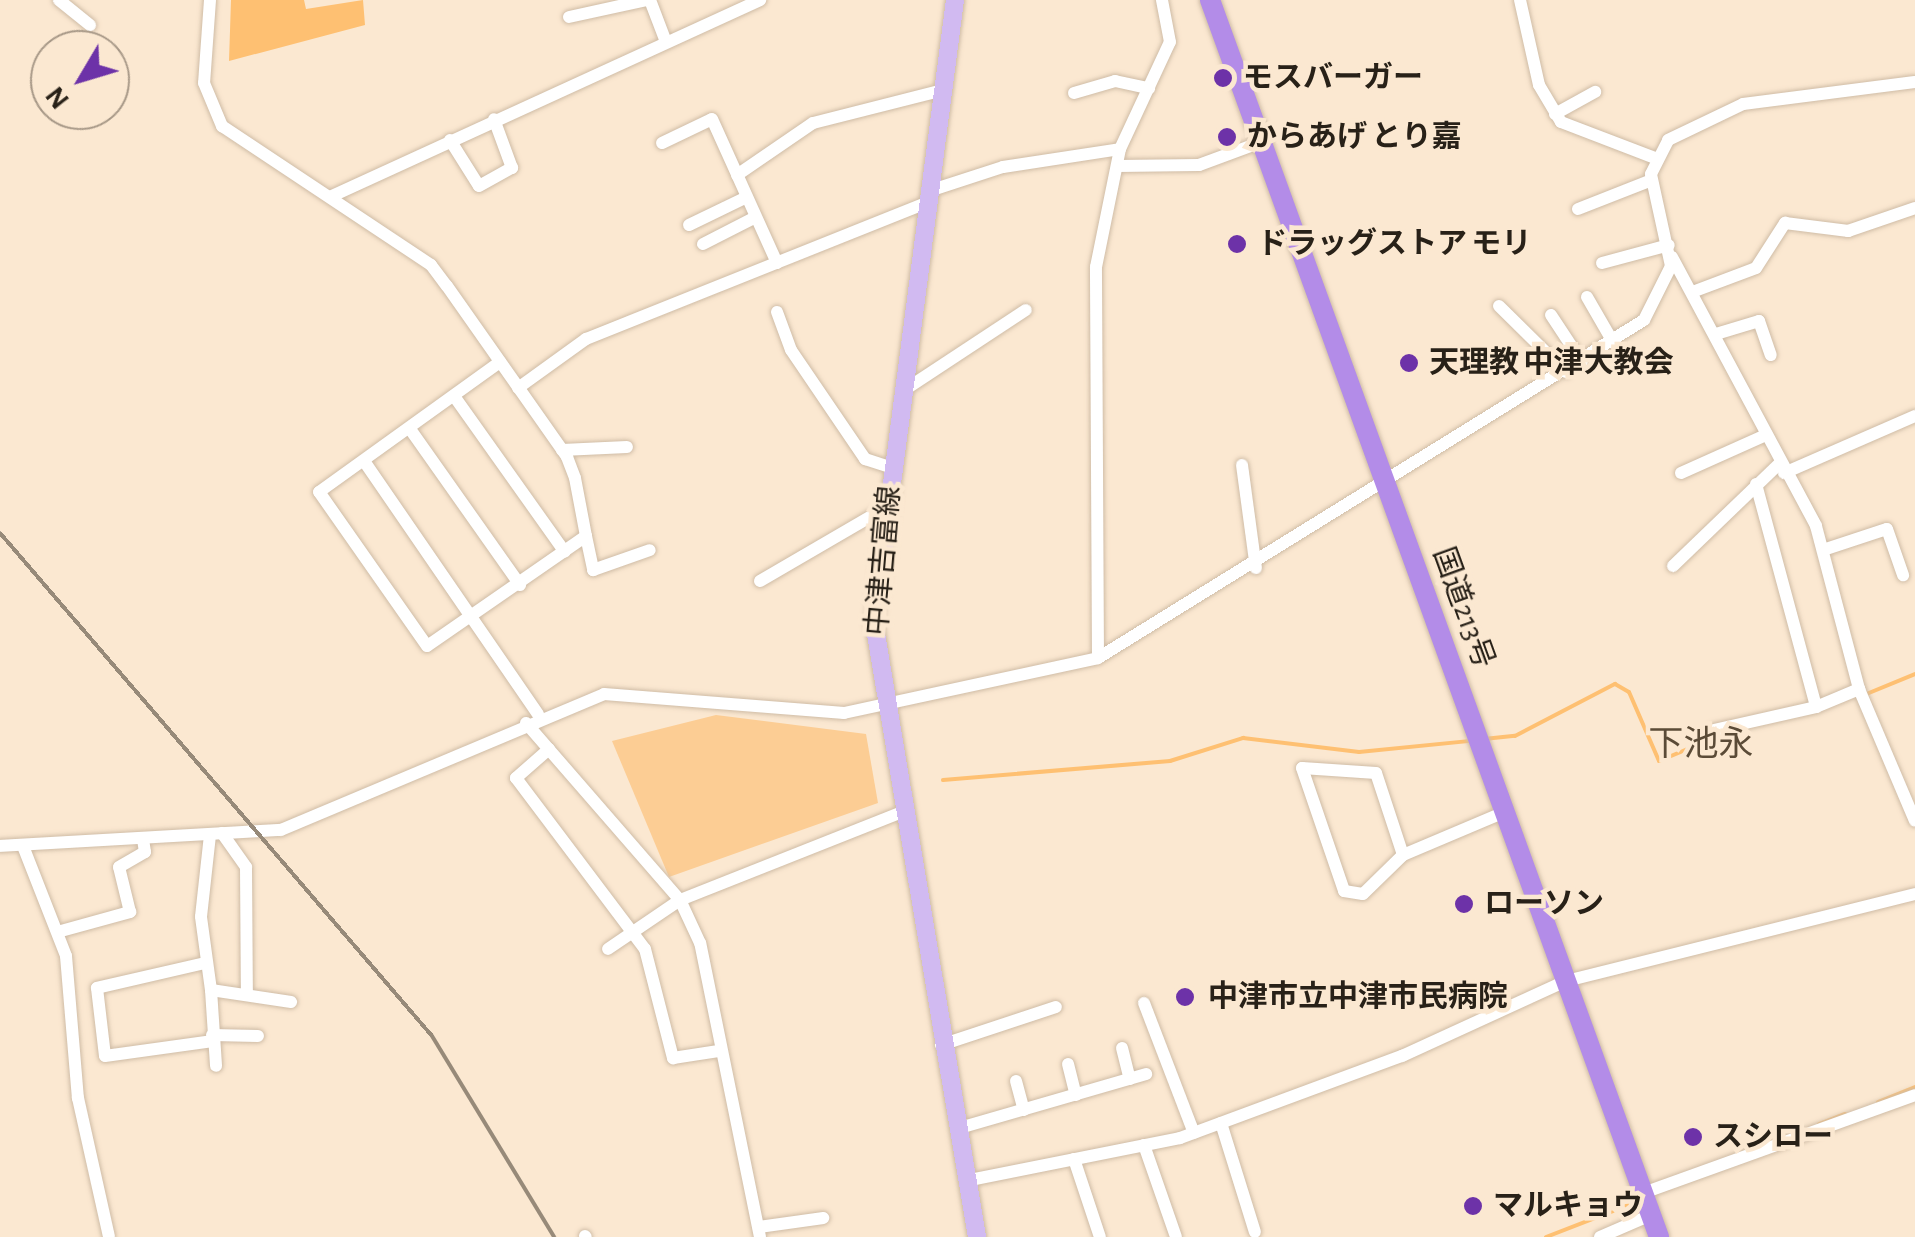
<!DOCTYPE html>
<meta charset="utf-8">
<style>
body{margin:0}
#map{position:relative;width:1915px;height:1237px;overflow:hidden;background:#fbe8d1;font-family:"Alegreya Sans","Noto Sans JP",sans-serif}
div>[style]{position:absolute}
[style*='--x']{left:calc(var(--x)*1px);top:calc(var(--y)*1px);width:calc(var(--w)*1px);rotate:calc(var(--a)*1deg)}
.green>*{inset:0;background:#fccd94}
.water>*{inset:0;background:#fec072}
.stream>*{height:4px;margin:-2px;padding:0 2px;transform-origin:2px;border-radius:2px;background:#fec072}
.roads{filter:drop-shadow(0 0 2px #cfbca6) drop-shadow(0 0 2px #cfbca6)}
.minor>*{height:12px;margin:-6px;padding:0 6px;transform-origin:6px;border-radius:6px;background:#fff}
.major>*{height:18px;margin:-9px;padding:0 9px;transform-origin:9px;border-radius:9px;background:#d1baf1}
.highway>*{height:20px;margin:-10px;padding:0 10px;transform-origin:10px;border-radius:10px;background:#b38ce8}
.rail>*{height:4px;margin:-2px;padding:0 2px;transform-origin:2px;border-radius:2px;background:#978a79}
.dots>*{width:28px;height:28px;translate:-50% -50%;box-sizing:border-box;border:5px solid #fbe8d1;border-radius:50%}
span{translate:-50% -50%;white-space:nowrap;text-align:center;line-height:1.15;-webkit-text-stroke:9px #fbe8d1;paint-order:stroke}
.poi-label{font-size:30px;color:#282118;font-weight:700}
.left{translate:0 -50%;text-align:left}
.street-label{font-size:30px;color:#282118}
.quarter-label{font-size:35px;color:#5b4b37}
.north{position:absolute;left:30px;top:30px;width:100px;height:100px;box-sizing:border-box;background:#fbe8d1;border:2px solid #a79887;border-radius:50%;rotate:232deg;font-size:28px;font-weight:700;line-height:40px;text-align:center;color:#282118}
.north::after{content:'';display:block;margin:auto;width:35px;height:45px;background:#6d32a8;clip-path:polygon(50% 0,100% 100%,50% 72%,0 100%)}
</style>
<div id="map">
<div class="green">
<i style="clip-path:polygon(716px 715px,866px 734px,878px 803px,669px 877px,612px 741px)"></i>
</div>
<div class="water">
<i style="clip-path:polygon(231px 0,304px 0,306px 9px,363px 0,365px 25px,229px 61px)"></i>
</div>
<div class="stream">
<i style="--x:1864;--y:695;--w:55;--a:-22.4"></i>
<i style="--x:1484;--y:739;--w:31;--a:-6"></i>
<i style="--x:1515;--y:736;--w:113;--a:-27.5"></i>
<i style="--x:1615;--y:684;--w:16;--a:30"></i>
<i style="--x:1629;--y:692;--w:75;--a:66.5"></i>
<i style="--x:1659;--y:761;--w:67;--a:-22.8"></i>
<i style="--x:943;--y:780;--w:228;--a:-4.8"></i>
<i style="--x:1170;--y:761;--w:77;--a:-17.5"></i>
<i style="--x:1243;--y:738;--w:117;--a:6.9"></i>
<i style="--x:1359;--y:752;--w:112;--a:-5.7"></i>
<i style="--x:1878;--y:1102;--w:40;--a:-22"></i>
<i style="--x:1819;--y:1124;--w:28;--a:-21"></i>
<i style="--x:1546;--y:1237;--w:91;--a:-21.2"></i>
</div>
<div class="roads">
<div class="minor">
<i style="--x:59;--y:0;--w:40;--a:39"></i>
<i style="--x:210;--y:0;--w:83;--a:94.1"></i>
<i style="--x:204;--y:83;--w:47;--a:67.3"></i>
<i style="--x:222;--y:126;--w:251;--a:33.6"></i>
<i style="--x:431;--y:265;--w:26;--a:53"></i>
<i style="--x:447;--y:286;--w:209;--a:54.9"></i>
<i style="--x:567;--y:457;--w:22;--a:69"></i>
<i style="--x:575;--y:478;--w:59;--a:79.3"></i>
<i style="--x:586;--y:536;--w:193;--a:145.3"></i>
<i style="--x:427;--y:646;--w:188;--a:-125"></i>
<i style="--x:319;--y:492;--w:223;--a:-35.7"></i>
<i style="--x:650;--y:0;--w:45;--a:69.1"></i>
<i style="--x:1520;--y:0;--w:87;--a:77.4"></i>
<i style="--x:1539;--y:85;--w:43;--a:59.3"></i>
<i style="--x:1561;--y:122;--w:101;--a:21"></i>
<i style="--x:569;--y:17;--w:79;--a:-12.4"></i>
<i style="--x:1074;--y:93;--w:43;--a:-16.3"></i>
<i style="--x:1115;--y:81;--w:35;--a:12"></i>
<i style="--x:1555;--y:114;--w:46;--a:-28.8"></i>
<i style="--x:450;--y:140;--w:54;--a:57.8"></i>
<i style="--x:479;--y:186;--w:38;--a:-29"></i>
<i style="--x:512;--y:168;--w:52;--a:-110.2"></i>
<i style="--x:662;--y:143;--w:55;--a:-25.6"></i>
<i style="--x:712;--y:119;--w:158;--a:65.7"></i>
<i style="--x:1117;--y:166;--w:82;--a:-0.7"></i>
<i style="--x:1199;--y:165;--w:69;--a:-20.3"></i>
<i style="--x:737;--y:175;--w:92;--a:-34.4"></i>
<i style="--x:813;--y:123;--w:134;--a:-14.2"></i>
<i style="--x:929;--y:191;--w:78;--a:-18"></i>
<i style="--x:1003;--y:167;--w:118;--a:-8.7"></i>
<i style="--x:332;--y:196;--w:471;--a:-24.6"></i>
<i style="--x:1578;--y:209;--w:79;--a:-21.4"></i>
<i style="--x:689;--y:225;--w:64;--a:-25.8"></i>
<i style="--x:703;--y:244;--w:59;--a:-27"></i>
<i style="--x:1672;--y:257;--w:305;--a:61.8"></i>
<i style="--x:1816;--y:526;--w:169;--a:75.2"></i>
<i style="--x:1859;--y:689;--w:143;--a:67"></i>
<i style="--x:1602;--y:263;--w:69;--a:-15"></i>
<i style="--x:1695;--y:291;--w:65;--a:-20.7"></i>
<i style="--x:1756;--y:268;--w:54;--a:-57.2"></i>
<i style="--x:1785;--y:223;--w:64;--a:7.2"></i>
<i style="--x:1848;--y:231;--w:71;--a:-18.9"></i>
<i style="--x:1587;--y:297;--w:52;--a:60"></i>
<i style="--x:1499;--y:306;--w:94;--a:44.6"></i>
<i style="--x:777;--y:312;--w:40;--a:69.8"></i>
<i style="--x:791;--y:350;--w:132;--a:55.8"></i>
<i style="--x:865;--y:459;--w:28;--a:18"></i>
<i style="--x:1551;--y:315;--w:56;--a:56.6"></i>
<i style="--x:1716;--y:334;--w:45;--a:-16.8"></i>
<i style="--x:1759;--y:321;--w:36;--a:71"></i>
<i style="--x:518;--y:388;--w:84;--a:-35.8"></i>
<i style="--x:586;--y:339;--w:368;--a:-21.8"></i>
<i style="--x:903;--y:391;--w:147;--a:-33.4"></i>
<i style="--x:454;--y:396;--w:191;--a:54.6"></i>
<i style="--x:410;--y:429;--w:191;--a:54.8"></i>
<i style="--x:562;--y:450;--w:65;--a:-2.6"></i>
<i style="--x:364;--y:461;--w:307;--a:55.5"></i>
<i style="--x:1242;--y:465;--w:104;--a:82.3"></i>
<i style="--x:1681;--y:473;--w:93;--a:-24.1"></i>
<i style="--x:1784;--y:473;--w:143;--a:-23.5"></i>
<i style="--x:1756;--y:484;--w:231;--a:74.9"></i>
<i style="--x:1816;--y:707;--w:47;--a:-22.7"></i>
<i style="--x:586;--y:536;--w:35;--a:78"></i>
<i style="--x:593;--y:570;--w:60;--a:-19.3"></i>
<i style="--x:1823;--y:550;--w:67;--a:-18.2"></i>
<i style="--x:1887;--y:529;--w:49;--a:70.8"></i>
<i style="--x:1673;--y:566;--w:149;--a:-43.9"></i>
<i style="--x:760;--y:581;--w:147;--a:-30.2"></i>
<i style="--x:1098;--y:658;--w:391;--a:-90.3"></i>
<i style="--x:1096;--y:267;--w:120;--a:-78.5"></i>
<i style="--x:1120;--y:149;--w:118;--a:-65"></i>
<i style="--x:1170;--y:42;--w:43;--a:-100.8"></i>
<i style="--x:526;--y:723;--w:235;--a:49"></i>
<i style="--x:680;--y:900;--w:87;--a:145.8"></i>
<i style="--x:1714;--y:730;--w:105;--a:-12.7"></i>
<i style="--x:549;--y:749;--w:44;--a:138.7"></i>
<i style="--x:516;--y:778;--w:214;--a:53"></i>
<i style="--x:645;--y:949;--w:113;--a:75.6"></i>
<i style="--x:673;--y:1058;--w:46;--a:-8.8"></i>
<i style="--x:222;--y:833;--w:42;--a:54.8"></i>
<i style="--x:246;--y:867;--w:128;--a:89.6"></i>
<i style="--x:210;--y:835;--w:82;--a:96.3"></i>
<i style="--x:201;--y:917;--w:74;--a:82.2"></i>
<i style="--x:211;--y:990;--w:81;--a:8.5"></i>
<i style="--x:0;--y:846;--w:281;--a:-3.3"></i>
<i style="--x:281;--y:830;--w:350;--a:-22.8"></i>
<i style="--x:604;--y:694;--w:241;--a:4.5"></i>
<i style="--x:844;--y:713;--w:260;--a:-12.2"></i>
<i style="--x:1098;--y:658;--w:642;--a:-31.76"></i>
<i style="--x:1644;--y:320;--w:60;--a:-63.4"></i>
<i style="--x:1671;--y:266;--w:94;--a:-102.3"></i>
<i style="--x:1651;--y:174;--w:38;--a:-63"></i>
<i style="--x:1668;--y:140;--w:83;--a:-25.6"></i>
<i style="--x:1743;--y:104;--w:173;--a:-7.3"></i>
<i style="--x:23;--y:846;--w:118;--a:68.6"></i>
<i style="--x:66;--y:956;--w:143;--a:85.2"></i>
<i style="--x:78;--y:1098;--w:142;--a:77.4"></i>
<i style="--x:1403;--y:855;--w:86;--a:-108.2"></i>
<i style="--x:1376;--y:773;--w:74;--a:-176.1"></i>
<i style="--x:1302;--y:768;--w:130;--a:71.1"></i>
<i style="--x:1344;--y:891;--w:19;--a:9"></i>
<i style="--x:1363;--y:894;--w:56;--a:-44.3"></i>
<i style="--x:1403;--y:855;--w:111;--a:-22.9"></i>
<i style="--x:61;--y:931;--w:72;--a:-15.4"></i>
<i style="--x:130;--y:912;--w:46;--a:-103.7"></i>
<i style="--x:119;--y:867;--w:30;--a:-30"></i>
<i style="--x:145;--y:852;--w:12;--a:-99"></i>
<i style="--x:205;--y:963;--w:111;--a:167"></i>
<i style="--x:97;--y:988;--w:68;--a:83.3"></i>
<i style="--x:105;--y:1056;--w:109;--a:-7.9"></i>
<i style="--x:211;--y:990;--w:76;--a:86.2"></i>
<i style="--x:1144;--y:1003;--w:139;--a:69"></i>
<i style="--x:212;--y:1035;--w:46;--a:1.2"></i>
<i style="--x:941;--y:1045;--w:121;--a:-18.3"></i>
<i style="--x:1122;--y:1048;--w:32;--a:76"></i>
<i style="--x:1068;--y:1064;--w:32;--a:76"></i>
<i style="--x:1016;--y:1081;--w:30;--a:75"></i>
<i style="--x:1221;--y:1123;--w:114;--a:72.7"></i>
<i style="--x:956;--y:1129;--w:198;--a:-16.1"></i>
<i style="--x:1144;--y:1145;--w:97;--a:70.8"></i>
<i style="--x:1074;--y:1159;--w:82;--a:71.6"></i>
<i style="--x:965;--y:1181;--w:219;--a:-11.3"></i>
<i style="--x:1180;--y:1138;--w:237;--a:-20.3"></i>
<i style="--x:1402;--y:1056;--w:180;--a:-24.6"></i>
<i style="--x:1566;--y:981;--w:360;--a:-14"></i>
<i style="--x:1643;--y:1193;--w:289;--a:-19.8"></i>
<i style="--x:759;--y:1227;--w:65;--a:-8"></i>
<i style="--x:585;--y:1236;--w:1;--a:45"></i>
<i style="--x:760;--y:1237;--w:300;--a:-101.5"></i>
<i style="--x:700;--y:943;--w:47;--a:-114.9"></i>
<i style="--x:680;--y:900;--w:237;--a:-21.6"></i>
<i style="--x:1600;--y:1237;--w:56;--a:-23.3"></i>
</div>
<div class="major">
<i style="--x:955;--y:0;--w:627;--a:97.42"></i>
<i style="--x:874;--y:622;--w:624;--a:80.49"></i>
</div>
<div class="highway">
<i style="--x:1210;--y:0;--w:1316;--a:70.05"></i>
</div>
</div>
<div class="rail">
<i style="--x:0;--y:533;--w:663;--a:49.34"></i>
<i style="--x:432;--y:1036;--w:235;--a:58.7"></i>
</div>
<div class="dots">
<i style="left:1223px;top:78px;background:#6d32a8"></i>
<i style="left:1227px;top:137px;background:#6d32a8"></i>
<i style="left:1237px;top:244px;background:#6d32a8"></i>
<i style="left:1409px;top:363px;background:#6d32a8"></i>
<i style="left:1464px;top:904px;background:#6d32a8"></i>
<i style="left:1185px;top:997px;background:#6d32a8"></i>
<i style="left:1693px;top:1137px;background:#6d32a8"></i>
<i style="left:1473px;top:1206px;background:#6d32a8"></i>
</div>
<div class="poi-label">
<span class="left" style="left:1243px;top:78px">モスバーガー</span>
<span class="left" style="left:1247px;top:137px">からあげ とり嘉</span>
<span class="left" style="left:1257px;top:244px">ドラッグストア モリ</span>
<span class="left" style="left:1429px;top:363px">天理教 中津大教会</span>
<span class="left" style="left:1484px;top:904px">ローソン</span>
<span class="left" style="left:1208px;top:997px">中津市立中津市民病院</span>
<span class="left" style="left:1713px;top:1137px">スシロー</span>
<span class="left" style="left:1493px;top:1206px">マルキョウ</span>
</div>
<div class="street-label">
<span style="left:884px;top:561px;rotate:-85deg">中津吉富線</span>
<span style="left:1463px;top:608px;rotate:70deg">国道213号</span>
</div>
<div class="quarter-label">
<span style="left:1701px;top:745px">下池永</span>
</div>
<div class="north">N</div>
</div>
